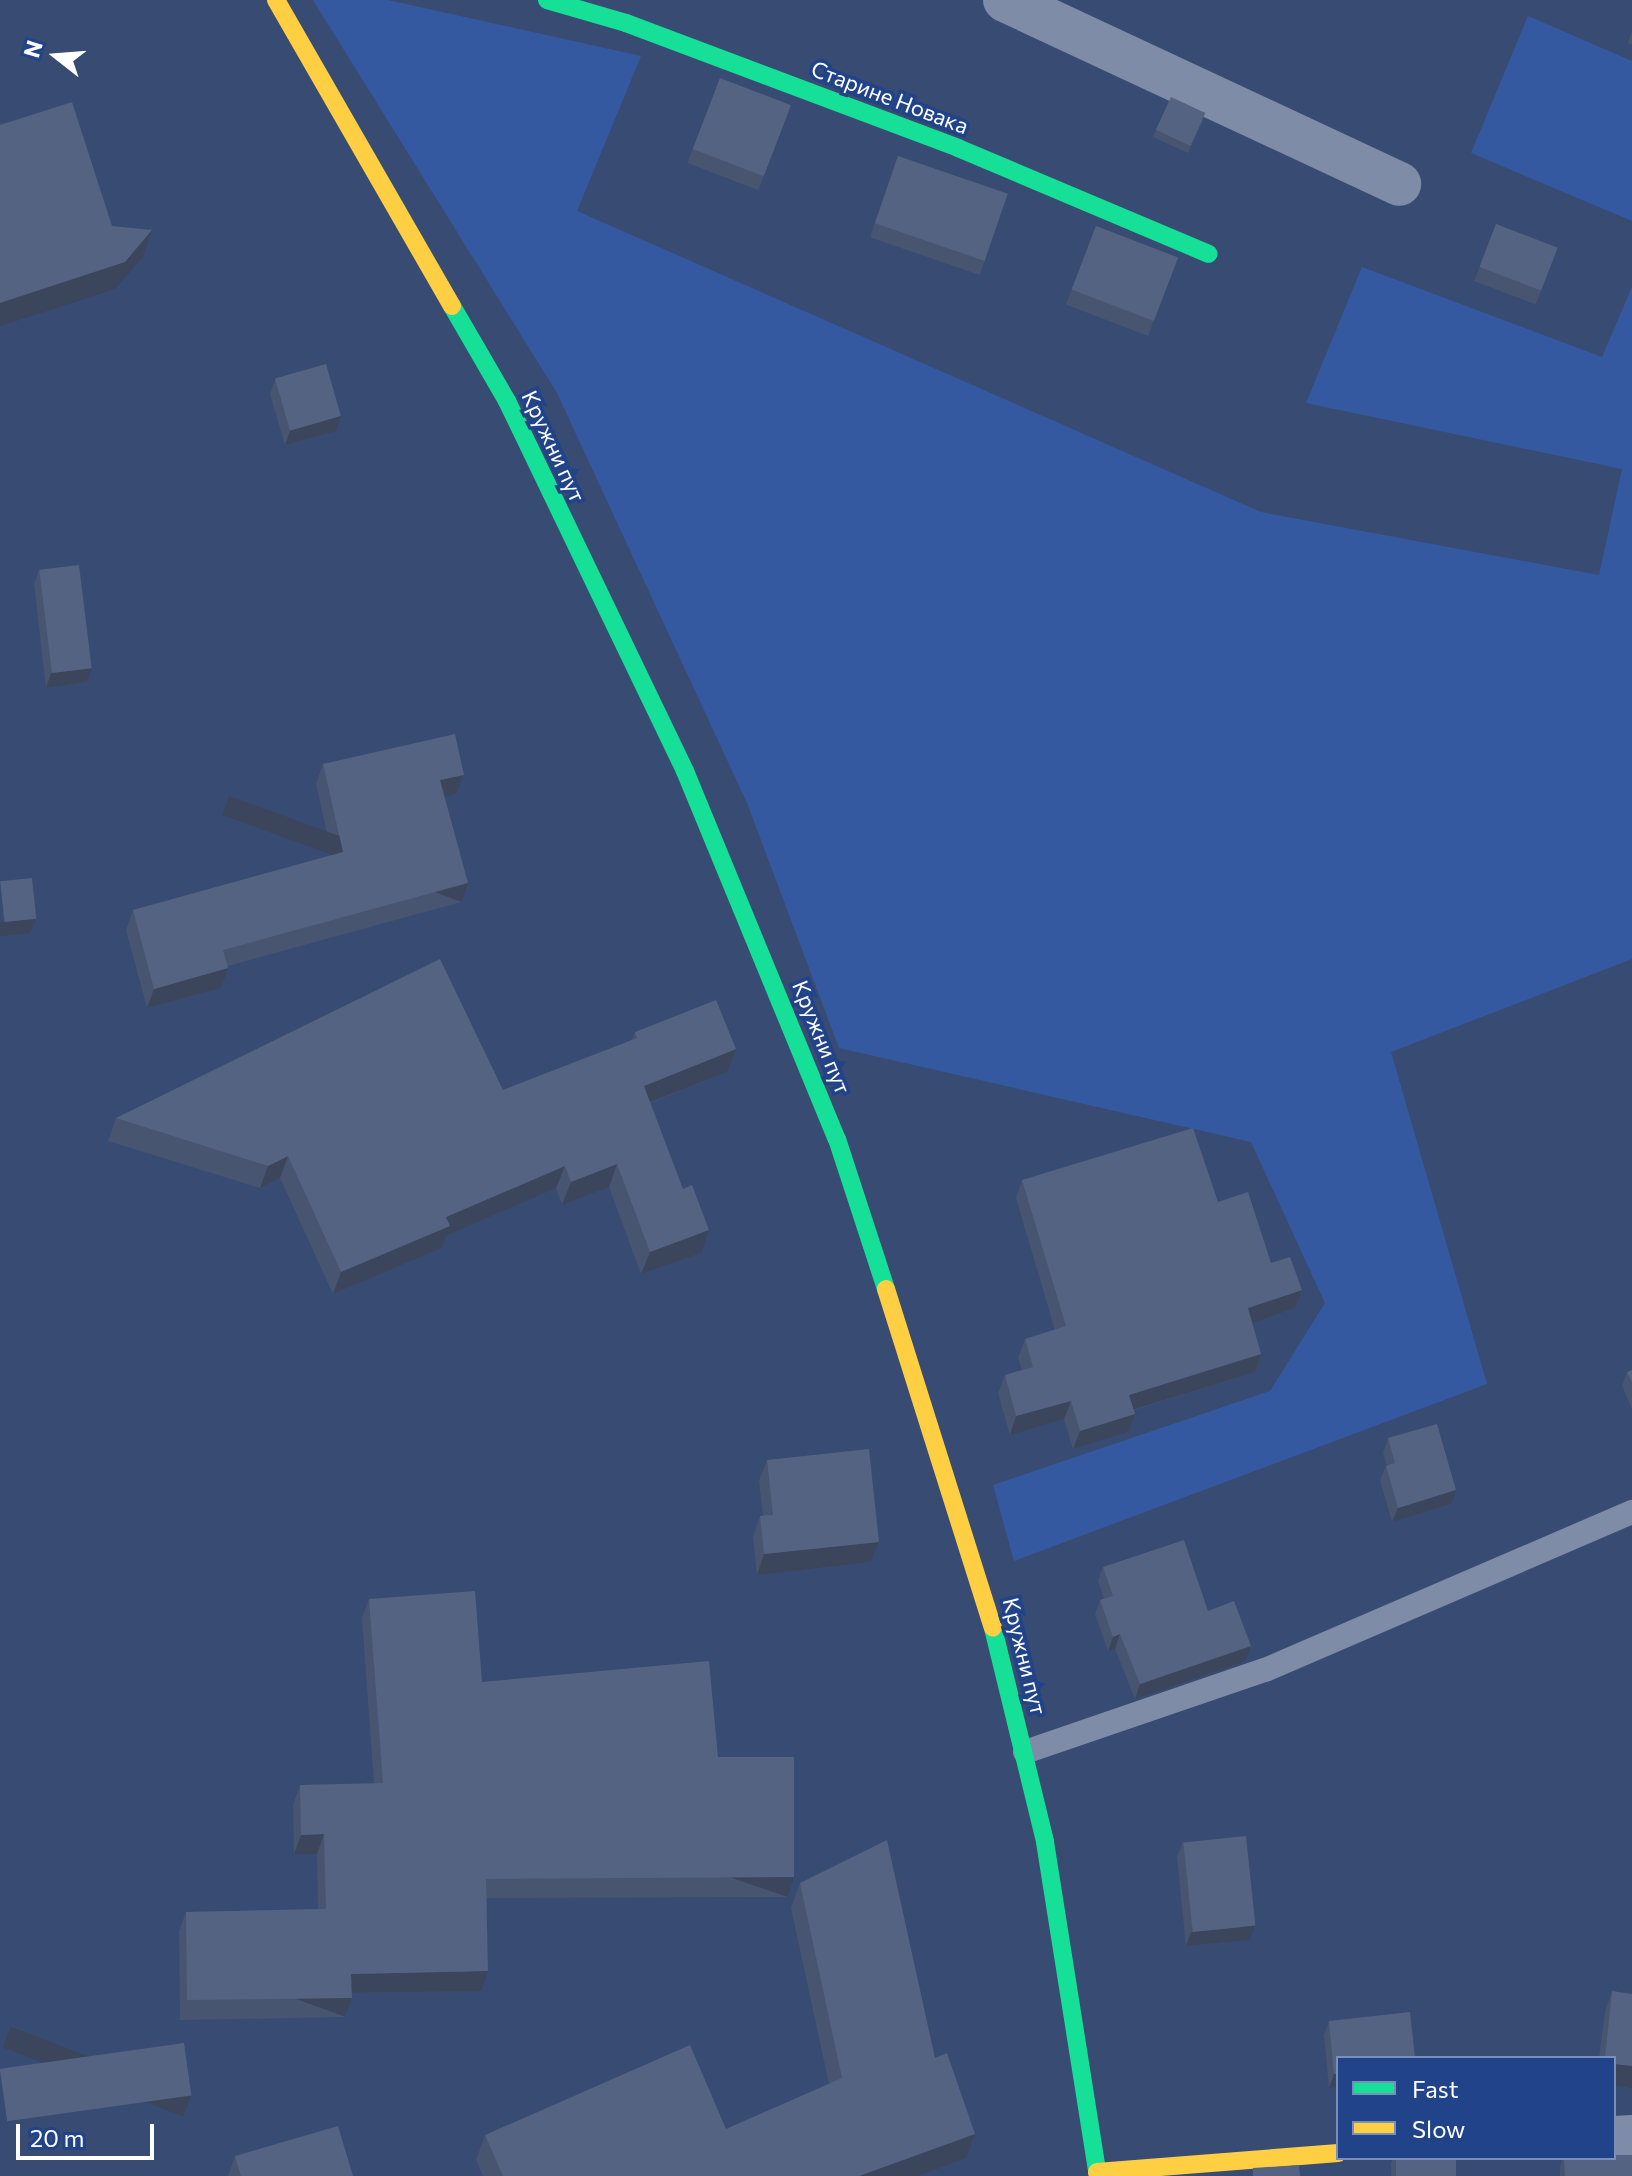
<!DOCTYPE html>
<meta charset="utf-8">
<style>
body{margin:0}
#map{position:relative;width:1632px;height:2176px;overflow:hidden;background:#384b72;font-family:Commissioner,sans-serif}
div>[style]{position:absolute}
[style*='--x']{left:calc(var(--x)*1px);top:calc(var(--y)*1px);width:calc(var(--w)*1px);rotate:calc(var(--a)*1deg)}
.green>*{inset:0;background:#3559a0}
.lane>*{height:24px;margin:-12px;padding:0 12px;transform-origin:12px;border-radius:12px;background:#7f8ca7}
.street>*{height:44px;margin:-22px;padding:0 22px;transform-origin:22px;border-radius:22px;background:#7f8ca7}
.fast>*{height:18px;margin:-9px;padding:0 9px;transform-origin:9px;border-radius:9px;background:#16e098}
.slow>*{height:18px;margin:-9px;padding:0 9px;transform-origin:9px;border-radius:9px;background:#ffcf43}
.wall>*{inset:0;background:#485570;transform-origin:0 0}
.shaded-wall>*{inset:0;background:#3b455b;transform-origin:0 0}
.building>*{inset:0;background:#546382;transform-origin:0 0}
span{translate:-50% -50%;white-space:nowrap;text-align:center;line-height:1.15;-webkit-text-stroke:7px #20438a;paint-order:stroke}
.street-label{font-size:22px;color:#fff}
.legend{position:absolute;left:1336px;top:2056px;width:280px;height:104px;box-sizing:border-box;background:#20438a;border:2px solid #798eb9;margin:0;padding:10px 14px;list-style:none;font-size:24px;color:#fff}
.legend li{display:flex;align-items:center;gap:16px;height:40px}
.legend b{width:40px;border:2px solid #798eb9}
.north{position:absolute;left:16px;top:16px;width:80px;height:80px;-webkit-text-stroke:6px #20438a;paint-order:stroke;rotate:287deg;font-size:22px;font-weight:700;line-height:32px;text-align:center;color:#fff}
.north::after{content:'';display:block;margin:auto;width:28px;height:36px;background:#fff;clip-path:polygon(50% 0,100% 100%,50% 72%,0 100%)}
.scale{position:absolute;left:16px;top:2124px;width:138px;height:36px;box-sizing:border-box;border:4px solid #fff;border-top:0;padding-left:10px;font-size:24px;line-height:28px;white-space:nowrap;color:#fff;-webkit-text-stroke:6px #20438a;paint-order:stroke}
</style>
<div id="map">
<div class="green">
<i style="clip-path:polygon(313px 0,388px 0,641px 56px,577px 211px,1261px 512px,1599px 575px,1622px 469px,1306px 403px,1362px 267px,1602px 357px,1632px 287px,1632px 959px,1391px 1052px,1487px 1384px,1014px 1561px,993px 1485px,1270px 1391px,1325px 1303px,1251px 1142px,839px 1048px,747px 803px,557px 393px)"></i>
<i style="clip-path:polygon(1528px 16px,1632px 61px,1632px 221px,1471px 153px)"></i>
</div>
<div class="lane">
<i style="--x:1025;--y:1752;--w:254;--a:-18.9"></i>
<i style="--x:1265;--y:1670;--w:400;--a:-23.3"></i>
</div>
<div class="street">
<i style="--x:1005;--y:0;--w:435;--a:25"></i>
<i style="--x:1614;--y:2138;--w:18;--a:-3"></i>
</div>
<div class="fast">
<i style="--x:547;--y:0;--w:82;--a:16.2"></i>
<i style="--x:626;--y:23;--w:355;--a:20.6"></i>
<i style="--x:958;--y:148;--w:272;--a:22.9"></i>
<i style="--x:452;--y:306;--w:110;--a:59.9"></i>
<i style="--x:507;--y:401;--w:411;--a:64.3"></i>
<i style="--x:685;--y:771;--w:398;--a:67.6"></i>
<i style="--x:837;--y:1139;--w:158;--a:71.9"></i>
<i style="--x:993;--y:1628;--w:220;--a:76.3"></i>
<i style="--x:1045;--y:1842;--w:338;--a:81"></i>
</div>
<div class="slow">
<i style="--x:276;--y:0;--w:353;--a:60.1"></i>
<i style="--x:886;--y:1289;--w:355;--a:72.5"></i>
<i style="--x:1097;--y:2172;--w:242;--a:-4.5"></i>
</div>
<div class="wall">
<i style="clip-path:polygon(1632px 31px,1632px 45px,1628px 43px)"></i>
<i style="left:720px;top:78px;width:76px;height:91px;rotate:21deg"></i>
<i style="clip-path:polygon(1203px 120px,1188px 153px,1153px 137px,1156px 130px)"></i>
<i style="left:898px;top:156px;width:116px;height:86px;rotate:19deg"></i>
<i style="left:1496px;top:224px;width:66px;height:61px;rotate:21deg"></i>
<i style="left:1096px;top:226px;width:88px;height:84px;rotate:21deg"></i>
<i style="clip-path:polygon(275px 380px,336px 431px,285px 445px,270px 394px)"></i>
<i style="clip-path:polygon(39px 570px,87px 682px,46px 688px,34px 584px)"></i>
<i style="clip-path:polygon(323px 764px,464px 775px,456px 794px,444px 797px,461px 902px,228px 966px,228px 968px,221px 988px,147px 1008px,126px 930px,133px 910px,332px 855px,316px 784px)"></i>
<i style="clip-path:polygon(635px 1032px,736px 1049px,727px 1072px,650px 1103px,701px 1253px,641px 1274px,609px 1187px,562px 1205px,556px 1188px,446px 1236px,442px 1248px,333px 1294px,280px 1178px,260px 1188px,108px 1141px,116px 1118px,503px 1090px,632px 1040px)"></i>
<i style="clip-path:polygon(1022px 1180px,1218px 1202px,1271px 1263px,1302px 1290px,1295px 1308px,1252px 1323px,1261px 1354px,1255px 1372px,1134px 1410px,1135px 1414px,1128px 1432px,1073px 1449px,1064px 1419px,1010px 1435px,998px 1393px,1005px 1375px,1022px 1370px,1018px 1358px,1025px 1339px,1055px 1330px,1016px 1198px)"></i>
<i style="clip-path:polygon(1632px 1370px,1632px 1409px,1622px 1386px,1627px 1372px)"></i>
<i style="clip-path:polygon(1388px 1438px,1451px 1504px,1392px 1522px,1380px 1480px,1386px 1466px,1387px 1466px,1383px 1453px)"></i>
<i style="clip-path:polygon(767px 1460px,879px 1542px,871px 1562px,757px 1575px,753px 1537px,760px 1516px,763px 1516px,759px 1481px)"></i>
<i style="clip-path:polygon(1103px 1567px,1208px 1611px,1251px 1646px,1246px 1661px,1135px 1699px,1115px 1649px,1108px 1651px,1095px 1614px,1100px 1600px,1104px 1599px,1098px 1581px)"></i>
<i style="clip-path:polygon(369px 1599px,482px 1682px,718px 1757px,787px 1897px,487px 1898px,481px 1991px,352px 1993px,352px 1998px,345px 2017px,180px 2020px,179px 1931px,186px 1912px,318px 1909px,317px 1854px,294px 1854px,293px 1805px,300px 1785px,374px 1784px,362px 1618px)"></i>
<i style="clip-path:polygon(1183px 1842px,1249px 1940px,1186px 1946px,1177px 1856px)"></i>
<i style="clip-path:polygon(800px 1883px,935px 2058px,966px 2158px,918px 2176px,483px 2176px,476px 2160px,485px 2135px,726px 2129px,829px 2084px,791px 1908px)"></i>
<i style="clip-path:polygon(1612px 1991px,1614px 2058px,1599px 2058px,1605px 2012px)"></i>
<i style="clip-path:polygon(1329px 2021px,1338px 2058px,1338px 2087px,1329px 2088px,1324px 2035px)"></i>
<i style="clip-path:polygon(235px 2156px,353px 2176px,228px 2176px)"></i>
<i style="clip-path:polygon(1393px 2158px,1456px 2158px,1455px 2176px,1391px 2176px,1391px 2163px)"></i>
<i style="clip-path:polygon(1563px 2158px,1614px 2158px,1632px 2176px,1560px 2176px,1560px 2167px)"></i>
</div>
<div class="shaded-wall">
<i style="clip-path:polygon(152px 230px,143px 257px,115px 289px,0 326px,0 303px)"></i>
<i style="clip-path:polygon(341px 416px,336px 431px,285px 445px,290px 431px)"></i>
<i style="clip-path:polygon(92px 668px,87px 682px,46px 688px,51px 673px)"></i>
<i style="clip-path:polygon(464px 775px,456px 794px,433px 800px,440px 780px)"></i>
<i style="left:468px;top:883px;width:20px;height:254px;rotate:110deg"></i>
<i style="clip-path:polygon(36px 919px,30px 933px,0 936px,0 922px)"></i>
<i style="clip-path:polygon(228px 968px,221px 988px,147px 1008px,154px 989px)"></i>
<i style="clip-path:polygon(736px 1049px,727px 1072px,635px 1108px,644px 1086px)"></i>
<i style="clip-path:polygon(288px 1156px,280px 1178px,260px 1188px,268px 1166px)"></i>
<i style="clip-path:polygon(617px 1164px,609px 1187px,562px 1205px,571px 1182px)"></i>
<i style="clip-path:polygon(565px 1166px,556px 1188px,446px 1236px,442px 1248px,333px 1294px,341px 1272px,446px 1217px)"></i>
<i style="clip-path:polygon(709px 1230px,701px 1253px,641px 1274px,650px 1252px)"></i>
<i style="clip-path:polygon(1302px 1290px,1295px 1308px,1241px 1327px,1248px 1308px)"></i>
<i style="clip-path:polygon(1261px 1354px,1255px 1372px,1122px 1413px,1129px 1395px)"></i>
<i style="clip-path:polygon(1071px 1401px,1064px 1419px,1010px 1435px,1016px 1416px)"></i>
<i style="clip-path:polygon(1135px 1414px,1128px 1432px,1073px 1449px,1080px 1431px)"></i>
<i style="clip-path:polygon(1456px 1490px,1451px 1504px,1392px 1522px,1398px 1508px)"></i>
<i style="clip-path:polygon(879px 1542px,871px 1562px,757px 1575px,764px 1554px)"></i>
<i style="clip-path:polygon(1120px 1634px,1115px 1649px,1108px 1651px,1113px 1637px)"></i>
<i style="clip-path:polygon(1251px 1646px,1246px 1661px,1135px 1699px,1140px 1684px)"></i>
<i style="clip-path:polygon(324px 1834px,317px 1854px,294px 1854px,301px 1835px)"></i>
<i style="left:794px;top:1877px;width:21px;height:308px;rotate:109deg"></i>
<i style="clip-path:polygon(1255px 1926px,1249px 1940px,1186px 1946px,1191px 1932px)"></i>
<i style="clip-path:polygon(488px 1971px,481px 1991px,344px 1993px,351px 1974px)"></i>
<i style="left:352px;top:1998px;width:20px;height:165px;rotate:110deg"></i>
<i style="clip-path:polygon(1614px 2064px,1632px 2066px,1632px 2088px,1614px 2085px)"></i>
<i style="clip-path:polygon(1334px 2074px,1338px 2074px,1338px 2087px,1329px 2088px)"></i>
<i style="left:191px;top:2096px;width:22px;height:193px;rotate:111deg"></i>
<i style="clip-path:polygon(975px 2134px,966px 2158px,918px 2176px,859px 2176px)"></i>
</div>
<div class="building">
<i style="left:720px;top:78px;width:76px;height:76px;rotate:21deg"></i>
<i style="left:1171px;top:97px;width:38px;height:36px;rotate:25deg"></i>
<i style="clip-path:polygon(72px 102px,112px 226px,152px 230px,125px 262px,0 303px,0 125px)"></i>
<i style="left:898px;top:156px;width:116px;height:71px;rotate:19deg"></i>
<i style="left:1496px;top:224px;width:66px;height:46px;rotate:21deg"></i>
<i style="left:1096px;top:226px;width:88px;height:68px;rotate:21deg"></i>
<i style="left:326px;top:364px;width:54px;height:53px;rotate:74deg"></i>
<i style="left:79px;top:565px;width:104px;height:40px;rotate:83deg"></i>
<i style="clip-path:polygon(455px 734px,464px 775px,440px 780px,468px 883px,223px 950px,228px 968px,154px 989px,133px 910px,343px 852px,323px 764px)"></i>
<i style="left:32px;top:878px;width:41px;height:32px;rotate:84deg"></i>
<i style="clip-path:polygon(440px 959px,503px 1090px,637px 1038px,635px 1032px,716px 1000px,736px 1049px,644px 1086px,683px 1189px,692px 1185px,709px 1230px,650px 1252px,617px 1164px,571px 1182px,565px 1166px,446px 1217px,450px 1226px,341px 1272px,288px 1156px,268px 1166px,116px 1118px)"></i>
<i style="clip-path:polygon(1193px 1128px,1218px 1202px,1248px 1192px,1271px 1263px,1290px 1257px,1302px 1290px,1248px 1308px,1261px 1354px,1129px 1395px,1135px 1414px,1080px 1431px,1071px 1401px,1016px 1416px,1005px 1375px,1033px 1367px,1025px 1339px,1066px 1326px,1022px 1180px)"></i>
<i style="clip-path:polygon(1632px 1370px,1632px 1382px,1627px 1372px)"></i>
<i style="clip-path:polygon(1437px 1424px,1456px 1490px,1398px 1508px,1386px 1466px,1395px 1463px,1388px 1438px)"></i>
<i style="clip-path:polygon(869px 1449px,879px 1542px,764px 1554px,760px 1516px,773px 1515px,767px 1460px)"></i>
<i style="clip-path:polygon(1184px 1540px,1208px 1611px,1234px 1601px,1251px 1646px,1140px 1684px,1120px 1634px,1113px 1637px,1100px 1600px,1113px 1596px,1103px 1567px)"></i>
<i style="clip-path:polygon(475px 1591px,482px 1682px,709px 1661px,718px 1757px,794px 1757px,794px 1877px,486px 1879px,488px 1971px,351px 1974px,352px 1998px,187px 2000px,186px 1912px,326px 1909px,324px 1834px,301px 1835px,300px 1785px,383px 1783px,369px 1599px)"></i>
<i style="left:1246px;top:1836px;width:90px;height:63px;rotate:84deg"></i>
<i style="clip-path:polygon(887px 1840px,935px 2058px,947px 2053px,975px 2134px,859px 2176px,503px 2176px,485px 2135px,690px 2045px,726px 2129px,842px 2078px,800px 1883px)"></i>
<i style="clip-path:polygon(1612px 1991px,1632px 1994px,1632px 2066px,1614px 2064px,1614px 2058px,1605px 2058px)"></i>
<i style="clip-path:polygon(1410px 2012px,1415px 2058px,1338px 2058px,1338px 2074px,1334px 2074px,1329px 2021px)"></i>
<i style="left:184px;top:2043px;width:53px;height:186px;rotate:82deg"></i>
<i style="clip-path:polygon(338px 2126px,353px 2176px,241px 2176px,235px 2156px)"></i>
<i style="clip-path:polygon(1614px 2155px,1632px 2155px,1632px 2176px,1565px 2176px,1564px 2158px,1614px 2158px)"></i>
<i style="left:1396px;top:2158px;width:60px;height:18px"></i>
<i style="clip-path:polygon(1299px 2165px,1300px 2176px,1253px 2176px,1253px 2168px)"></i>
</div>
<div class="street-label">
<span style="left:890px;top:97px;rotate:21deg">Старине Новака</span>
<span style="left:554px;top:446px;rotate:65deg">Кружни пут</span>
<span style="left:822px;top:1037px;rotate:68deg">Кружни пут</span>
<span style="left:1025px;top:1656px;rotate:76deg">Кружни пут</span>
</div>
<ul class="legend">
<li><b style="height:10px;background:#16e098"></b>Fast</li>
<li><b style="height:10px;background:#ffcf43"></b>Slow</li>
</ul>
<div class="north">N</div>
<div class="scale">20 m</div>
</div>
